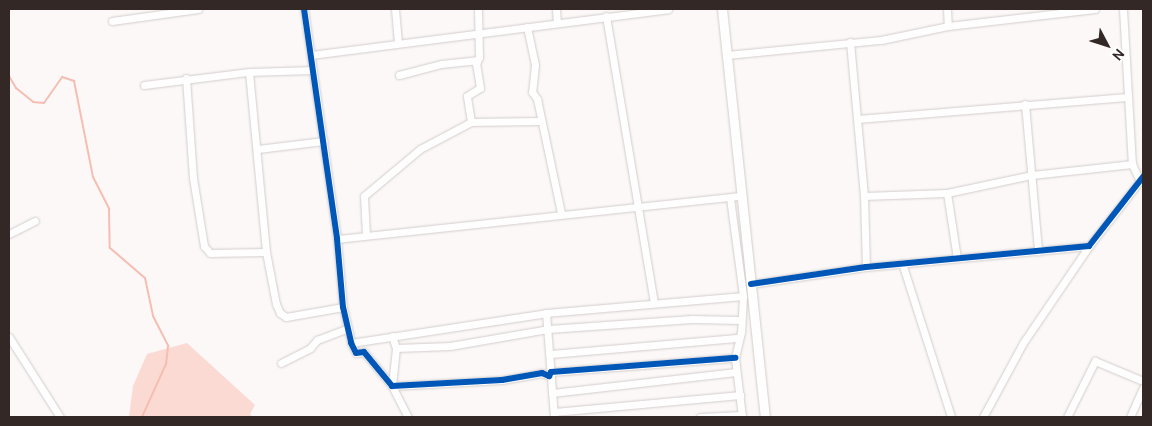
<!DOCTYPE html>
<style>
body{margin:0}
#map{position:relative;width:1152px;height:426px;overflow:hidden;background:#fbf8f7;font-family:Cabin,sans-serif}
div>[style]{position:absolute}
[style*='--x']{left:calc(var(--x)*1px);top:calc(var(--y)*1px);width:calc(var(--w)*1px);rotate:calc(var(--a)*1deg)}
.green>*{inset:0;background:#fbdad3}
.stream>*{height:2px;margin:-1px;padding:0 1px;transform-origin:1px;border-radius:1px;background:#f6beb2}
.roads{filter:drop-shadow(0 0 1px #d3cdcb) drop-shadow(0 0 1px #d3cdcb)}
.street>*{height:7px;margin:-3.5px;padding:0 3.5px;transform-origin:3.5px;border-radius:3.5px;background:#fefefe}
.secondary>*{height:9px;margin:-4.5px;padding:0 4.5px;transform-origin:4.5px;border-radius:4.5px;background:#fefefe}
.cycleway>*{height:6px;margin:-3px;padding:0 3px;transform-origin:3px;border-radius:3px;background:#0057b8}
span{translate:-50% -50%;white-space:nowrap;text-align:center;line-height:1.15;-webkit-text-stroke:4px #fff;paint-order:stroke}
.frame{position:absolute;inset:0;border:10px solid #332826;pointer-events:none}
.north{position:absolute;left:1082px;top:20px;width:50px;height:50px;-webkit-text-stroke:4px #fff;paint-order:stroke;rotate:130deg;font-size:14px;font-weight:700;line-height:20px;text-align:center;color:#332826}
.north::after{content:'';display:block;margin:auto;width:18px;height:22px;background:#332826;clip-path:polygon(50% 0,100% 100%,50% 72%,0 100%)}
</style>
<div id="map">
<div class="green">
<i style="clip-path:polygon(187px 343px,255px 405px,250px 414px,253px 417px,129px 417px,133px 386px,147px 354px)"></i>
</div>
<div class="stream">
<i style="--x:9;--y:76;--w:14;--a:60"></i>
<i style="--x:16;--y:88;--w:22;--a:39"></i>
<i style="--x:33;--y:102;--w:11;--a:5"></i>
<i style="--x:44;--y:103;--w:32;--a:-55"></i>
<i style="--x:62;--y:77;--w:13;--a:18"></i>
<i style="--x:74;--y:81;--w:98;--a:78.8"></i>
<i style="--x:93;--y:177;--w:36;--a:63"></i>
<i style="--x:109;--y:209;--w:39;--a:89"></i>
<i style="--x:110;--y:248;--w:46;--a:40.6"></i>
<i style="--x:145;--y:278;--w:39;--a:78"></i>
<i style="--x:153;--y:316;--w:34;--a:63"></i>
<i style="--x:168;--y:346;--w:18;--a:96"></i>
<i style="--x:166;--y:364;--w:58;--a:114.4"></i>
</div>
<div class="roads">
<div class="street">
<i style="--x:304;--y:9;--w:232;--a:81.8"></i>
<i style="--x:337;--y:239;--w:68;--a:85"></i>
<i style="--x:343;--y:307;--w:37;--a:77"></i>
<i style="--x:351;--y:343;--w:11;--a:63"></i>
<i style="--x:356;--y:353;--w:8;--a:-7"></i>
<i style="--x:364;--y:352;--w:44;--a:50.5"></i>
<i style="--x:392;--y:386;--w:110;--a:-3.1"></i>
<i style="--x:502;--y:380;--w:41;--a:-9.9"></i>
<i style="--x:542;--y:373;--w:8;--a:23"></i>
<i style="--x:549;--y:376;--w:4;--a:-63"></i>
<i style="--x:551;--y:372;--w:185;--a:-4.4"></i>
<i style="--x:395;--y:9;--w:33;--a:85"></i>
<i style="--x:556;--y:9;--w:14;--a:86"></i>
<i style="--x:947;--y:9;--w:17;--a:87"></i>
<i style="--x:1123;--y:9;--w:155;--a:86.7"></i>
<i style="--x:1132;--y:164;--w:19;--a:65"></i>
<i style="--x:606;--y:16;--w:291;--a:80.5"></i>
<i style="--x:112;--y:21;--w:87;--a:-7.9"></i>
<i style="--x:527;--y:27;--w:39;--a:78"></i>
<i style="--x:535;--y:65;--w:27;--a:96"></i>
<i style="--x:532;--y:92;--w:9;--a:54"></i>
<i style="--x:537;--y:99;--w:116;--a:78.1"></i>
<i style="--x:850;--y:42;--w:155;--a:84.8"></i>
<i style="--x:864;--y:196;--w:71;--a:88.4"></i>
<i style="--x:311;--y:55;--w:360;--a:-7.3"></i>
<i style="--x:727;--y:55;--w:155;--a:-5.6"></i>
<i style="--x:881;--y:40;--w:68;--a:-11.8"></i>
<i style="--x:948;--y:26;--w:148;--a:-6.6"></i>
<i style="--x:249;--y:72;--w:181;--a:84.6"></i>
<i style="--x:266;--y:252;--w:53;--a:79.1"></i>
<i style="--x:276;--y:304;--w:10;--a:66"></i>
<i style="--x:280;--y:313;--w:7;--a:34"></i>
<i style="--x:286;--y:317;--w:58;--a:-10"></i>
<i style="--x:399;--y:75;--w:43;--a:-14.7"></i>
<i style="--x:441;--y:64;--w:36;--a:-6"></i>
<i style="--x:186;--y:78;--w:100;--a:86"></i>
<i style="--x:193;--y:178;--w:69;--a:80.8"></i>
<i style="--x:204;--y:246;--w:9;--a:49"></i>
<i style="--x:210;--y:253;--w:56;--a:-1"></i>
<i style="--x:144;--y:85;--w:106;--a:-7.1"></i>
<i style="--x:249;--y:72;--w:64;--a:-1.8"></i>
<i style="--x:1025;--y:104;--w:148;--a:84.9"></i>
<i style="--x:858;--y:119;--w:269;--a:-4.7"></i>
<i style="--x:471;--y:122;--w:26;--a:-99"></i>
<i style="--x:467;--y:96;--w:15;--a:-32"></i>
<i style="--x:480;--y:88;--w:24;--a:-99"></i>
<i style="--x:476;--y:64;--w:8;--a:-67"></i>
<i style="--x:479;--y:57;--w:48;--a:-91.2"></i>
<i style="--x:258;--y:149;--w:66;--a:-6.9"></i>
<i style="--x:947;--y:193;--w:66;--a:81.3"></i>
<i style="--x:864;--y:196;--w:83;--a:-2.1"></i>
<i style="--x:947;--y:193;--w:87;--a:-12"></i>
<i style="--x:1032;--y:175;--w:101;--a:-6.3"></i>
<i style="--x:730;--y:198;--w:99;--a:82.4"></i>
<i style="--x:743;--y:296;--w:36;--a:93"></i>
<i style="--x:741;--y:332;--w:27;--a:103"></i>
<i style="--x:735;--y:358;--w:59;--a:83.2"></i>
<i style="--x:9;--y:234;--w:29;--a:-27"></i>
<i style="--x:366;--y:235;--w:39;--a:-93"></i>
<i style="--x:364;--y:196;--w:73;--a:-40"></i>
<i style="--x:420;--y:149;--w:58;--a:-27.9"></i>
<i style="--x:471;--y:122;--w:68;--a:-0.8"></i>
<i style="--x:337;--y:239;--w:407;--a:-6.1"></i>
<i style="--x:902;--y:263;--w:162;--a:72.3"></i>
<i style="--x:751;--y:284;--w:116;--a:-8.4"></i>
<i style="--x:866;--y:267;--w:224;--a:-5.4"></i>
<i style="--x:1089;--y:246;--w:88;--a:-52"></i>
<i style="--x:546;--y:313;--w:104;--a:85.6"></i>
<i style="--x:392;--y:336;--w:13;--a:72"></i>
<i style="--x:396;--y:348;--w:38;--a:96"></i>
<i style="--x:392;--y:386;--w:35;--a:63"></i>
<i style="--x:9;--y:337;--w:95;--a:57.5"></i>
<i style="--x:351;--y:343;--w:197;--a:-8.7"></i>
<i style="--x:546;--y:313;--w:198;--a:-4.9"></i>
<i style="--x:396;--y:348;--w:54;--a:-2.1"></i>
<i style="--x:450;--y:346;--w:99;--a:-9.8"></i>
<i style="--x:548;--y:329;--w:144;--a:-4"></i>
<i style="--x:692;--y:319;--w:48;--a:1.2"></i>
<i style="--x:551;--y:354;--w:189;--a:-4.9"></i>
<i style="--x:281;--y:363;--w:33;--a:-27"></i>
<i style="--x:310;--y:348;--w:11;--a:-49"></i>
<i style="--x:317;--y:340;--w:33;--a:-21"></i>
<i style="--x:552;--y:393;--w:185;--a:-6.5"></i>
<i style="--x:554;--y:412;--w:187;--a:-5.2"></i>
<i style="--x:700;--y:417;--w:42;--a:-2.7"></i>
<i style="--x:983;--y:417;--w:84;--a:-61.6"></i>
<i style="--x:1023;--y:343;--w:117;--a:-55.8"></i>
<i style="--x:1067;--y:417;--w:63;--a:-63.4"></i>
<i style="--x:1095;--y:361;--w:52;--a:22.6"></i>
<i style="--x:1130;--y:417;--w:32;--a:-66"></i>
</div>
<div class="secondary">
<i style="--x:722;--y:9;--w:410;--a:84"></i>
</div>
</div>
<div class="cycleway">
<i style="--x:304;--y:9;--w:232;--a:81.8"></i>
<i style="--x:337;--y:239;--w:68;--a:85"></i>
<i style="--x:343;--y:307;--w:37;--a:77"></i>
<i style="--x:351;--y:343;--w:11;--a:63"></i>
<i style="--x:356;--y:353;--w:8;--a:-7"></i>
<i style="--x:364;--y:352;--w:44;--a:50.5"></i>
<i style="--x:392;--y:386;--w:110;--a:-3.1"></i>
<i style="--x:502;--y:380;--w:41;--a:-9.9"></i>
<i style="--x:542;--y:373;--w:8;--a:23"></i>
<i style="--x:549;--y:376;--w:4;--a:-63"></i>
<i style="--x:551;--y:372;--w:185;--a:-4.4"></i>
<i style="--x:751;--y:284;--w:116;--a:-8.4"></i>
<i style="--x:866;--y:267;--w:224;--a:-5.4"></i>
<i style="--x:1089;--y:246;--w:88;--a:-52"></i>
</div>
<div class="frame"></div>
<div class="north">N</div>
</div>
